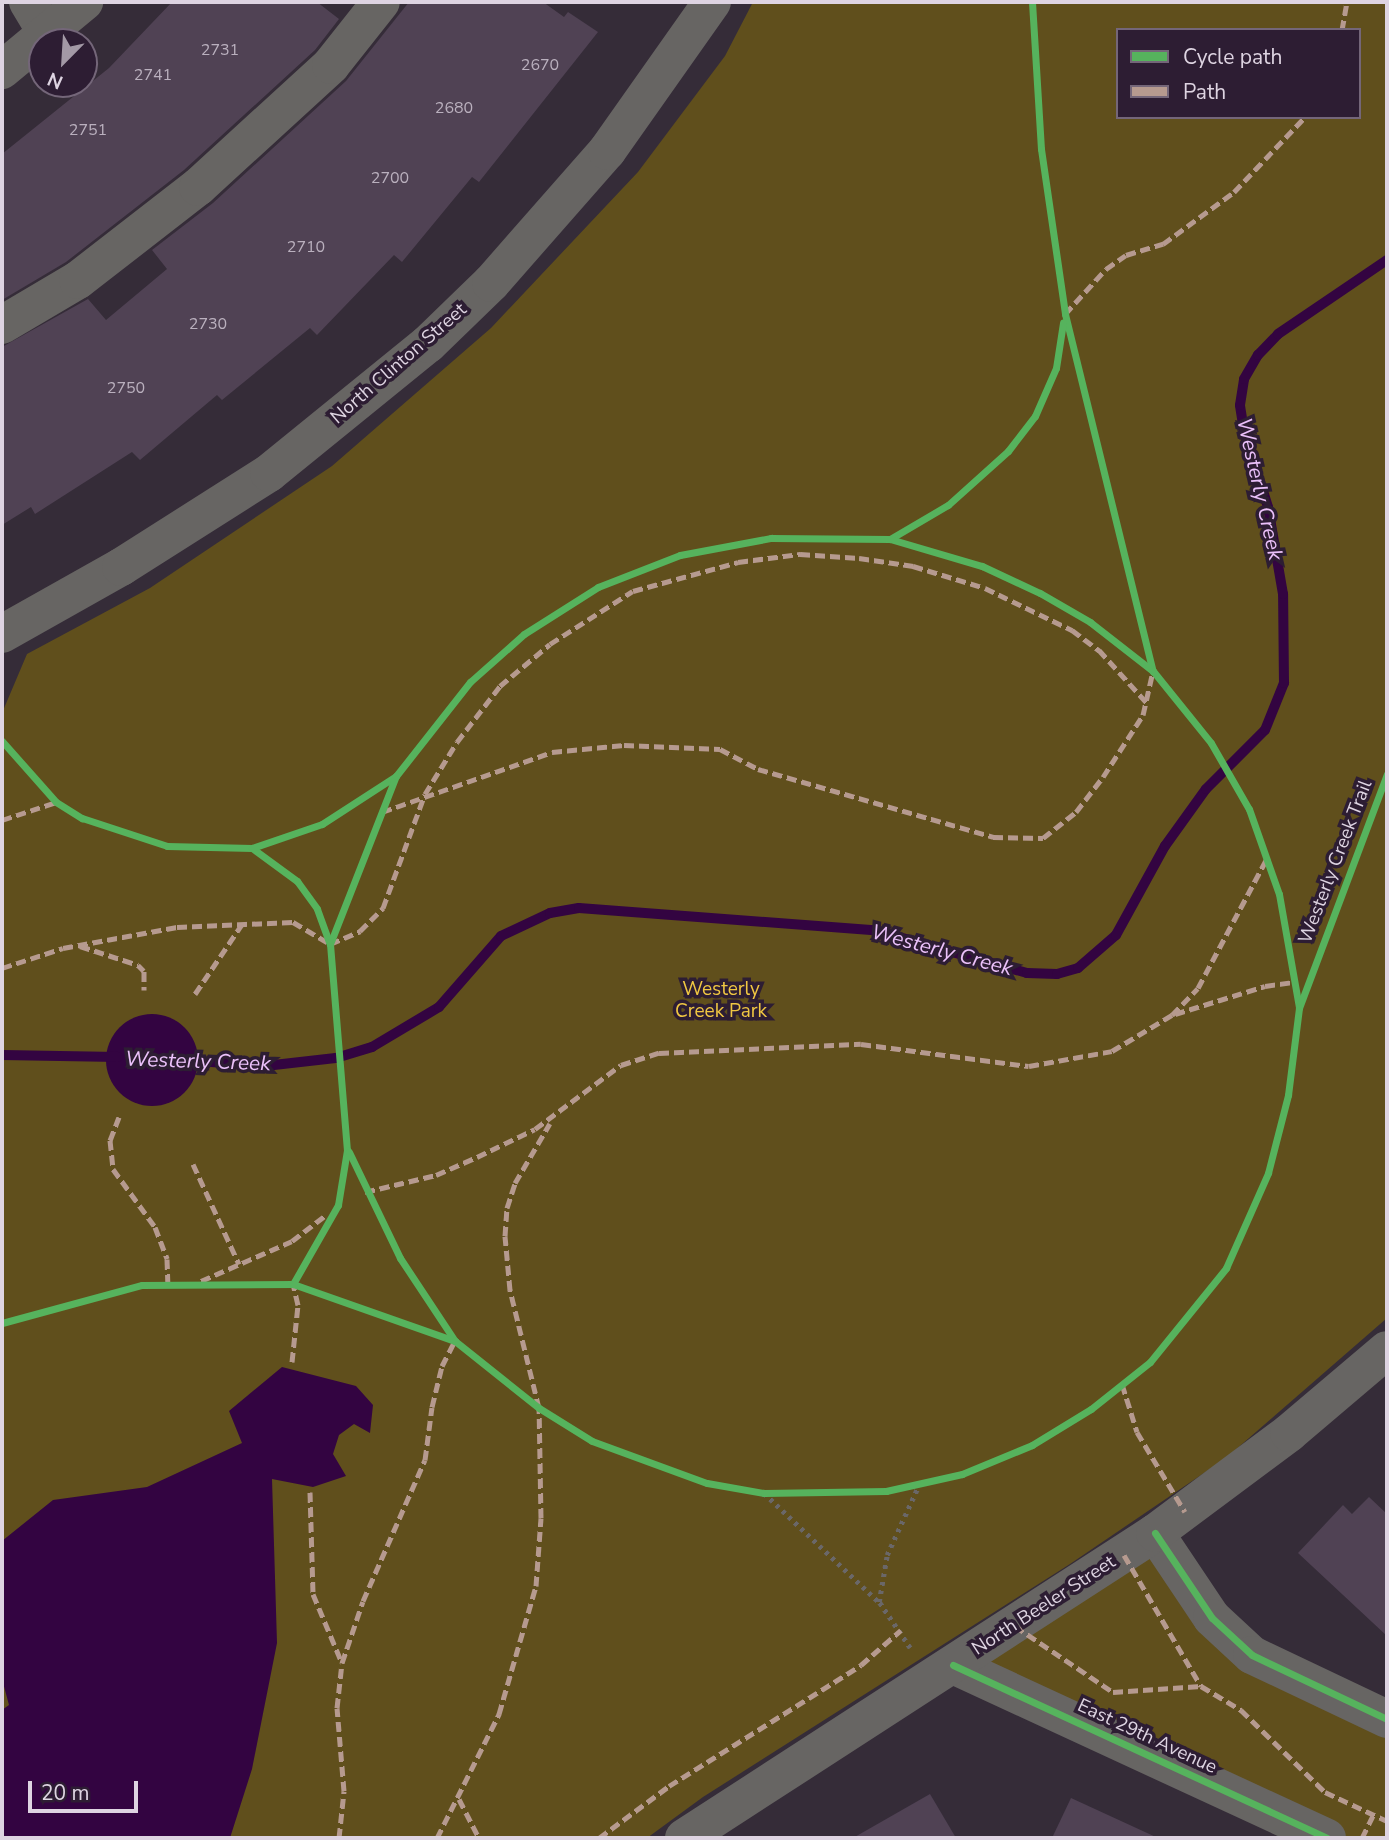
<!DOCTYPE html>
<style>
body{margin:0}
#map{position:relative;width:1389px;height:1840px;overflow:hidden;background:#352c38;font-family:"Nunito Sans",sans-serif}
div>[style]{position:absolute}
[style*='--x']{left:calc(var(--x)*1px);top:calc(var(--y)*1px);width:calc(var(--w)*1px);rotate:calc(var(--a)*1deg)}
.green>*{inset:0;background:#604f1c}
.water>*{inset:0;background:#330441}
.round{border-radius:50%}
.stream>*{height:10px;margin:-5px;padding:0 5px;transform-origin:5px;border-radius:5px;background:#330441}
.building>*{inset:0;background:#504254}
.path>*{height:4.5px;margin-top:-2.25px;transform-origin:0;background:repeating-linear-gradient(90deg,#6a6768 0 3.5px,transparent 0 8.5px)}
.minor>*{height:38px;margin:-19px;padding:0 19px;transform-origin:19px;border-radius:19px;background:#676563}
.quiet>*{height:5px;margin-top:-2.5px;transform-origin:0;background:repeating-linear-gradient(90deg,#b69a8f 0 10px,transparent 0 15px)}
.cycleway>*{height:7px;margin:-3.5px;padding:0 3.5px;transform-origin:3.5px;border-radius:3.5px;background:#56b35d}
span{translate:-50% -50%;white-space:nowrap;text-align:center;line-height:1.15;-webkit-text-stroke:7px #2d1d33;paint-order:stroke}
.number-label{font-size:16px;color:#bab0be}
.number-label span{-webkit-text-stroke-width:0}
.street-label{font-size:19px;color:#ded4e2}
.park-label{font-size:19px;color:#f0c742}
.water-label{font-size:21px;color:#ebc1fa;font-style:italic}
.frame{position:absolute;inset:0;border:4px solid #ded4e2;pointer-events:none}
.legend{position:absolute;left:1116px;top:28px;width:245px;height:91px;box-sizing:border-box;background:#2d1d33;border:2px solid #746679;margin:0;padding:9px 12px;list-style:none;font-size:21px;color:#ded4e2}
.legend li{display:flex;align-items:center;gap:14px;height:35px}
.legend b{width:35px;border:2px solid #746679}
.north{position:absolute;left:28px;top:28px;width:70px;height:70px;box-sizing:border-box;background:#2d1d33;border:2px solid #746679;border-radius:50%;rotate:204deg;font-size:19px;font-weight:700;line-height:28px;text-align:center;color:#ded4e2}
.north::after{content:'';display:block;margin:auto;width:24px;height:32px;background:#a399a6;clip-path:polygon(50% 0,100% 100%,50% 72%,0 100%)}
.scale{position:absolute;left:28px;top:1781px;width:110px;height:32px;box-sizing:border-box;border:4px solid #ded4e2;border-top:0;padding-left:9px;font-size:21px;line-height:24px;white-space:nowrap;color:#ded4e2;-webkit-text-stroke:5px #2d1d33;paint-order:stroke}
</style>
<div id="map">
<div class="green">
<i style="clip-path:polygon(evenodd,753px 2px,1387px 2px,1387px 1318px,1226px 1458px,1070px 1564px,703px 1797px,647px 1838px,2px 1838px,2px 713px,27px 654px,150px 588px,332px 466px,491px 328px,638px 172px,725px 56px,753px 2px,1118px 30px,1359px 30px,1359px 117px,1118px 117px,1118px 30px)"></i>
<i style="clip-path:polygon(1155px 1533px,1212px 1618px,1387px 1719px,1387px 1838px,1327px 1838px,953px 1665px)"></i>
</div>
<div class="water">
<i class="round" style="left:106px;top:1014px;width:92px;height:92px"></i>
<i style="clip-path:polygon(282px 1367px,356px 1386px,373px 1405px,370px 1433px,354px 1424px,339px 1435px,333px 1454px,346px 1476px,313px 1487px,272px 1479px,277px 1643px,252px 1769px,230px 1838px,2px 1838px,2px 1710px,9px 1705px,2px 1679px,2px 1541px,53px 1500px,147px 1487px,242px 1443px,229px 1411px)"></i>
</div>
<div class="stream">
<i style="--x:2;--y:1055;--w:116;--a:1"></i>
<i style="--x:183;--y:1060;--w:82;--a:4.2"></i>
<i style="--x:265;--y:1066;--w:71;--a:-6.4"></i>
<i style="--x:336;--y:1058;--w:38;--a:-17"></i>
<i style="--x:372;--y:1047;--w:78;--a:-30.8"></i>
<i style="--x:439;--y:1007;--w:94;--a:-48.9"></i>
<i style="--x:501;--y:936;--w:54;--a:-25.1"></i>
<i style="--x:550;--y:913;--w:29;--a:-10"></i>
<i style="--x:579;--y:908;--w:296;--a:4.3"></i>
<i style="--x:874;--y:930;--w:159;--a:15.7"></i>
<i style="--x:1027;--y:973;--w:30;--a:2"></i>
<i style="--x:1057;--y:974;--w:22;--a:-16"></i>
<i style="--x:1078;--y:968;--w:50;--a:-41"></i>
<i style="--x:1116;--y:935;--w:102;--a:-61.2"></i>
<i style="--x:1165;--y:846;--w:70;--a:-54.3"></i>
<i style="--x:1206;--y:789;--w:83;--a:-45"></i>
<i style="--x:1265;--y:730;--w:51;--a:-68"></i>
<i style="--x:1284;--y:683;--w:89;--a:-90.6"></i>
<i style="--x:1283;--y:594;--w:88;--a:-99.8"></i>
<i style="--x:1268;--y:507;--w:80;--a:-107.5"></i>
<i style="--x:1244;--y:431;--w:26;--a:-99"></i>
<i style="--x:1240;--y:405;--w:26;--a:-81"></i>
<i style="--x:1244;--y:379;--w:28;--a:-60"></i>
<i style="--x:1258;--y:355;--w:29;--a:-46"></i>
<i style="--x:1278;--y:334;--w:132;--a:-34.2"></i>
</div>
<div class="building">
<i style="clip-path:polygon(172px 2px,317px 2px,339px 19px,315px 50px,184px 170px,66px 262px,2px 300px,2px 154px,109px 68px)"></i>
<i style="clip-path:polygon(409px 2px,543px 2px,564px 17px,568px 12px,598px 32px,479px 182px,472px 177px,402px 262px,394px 255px,317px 335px,310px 328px,222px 400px,217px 395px,140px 460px,132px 452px,35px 514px,31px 507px,2px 525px,2px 347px,88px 299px,106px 320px,167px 269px,152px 250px,213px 203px,346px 81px)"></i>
<i style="clip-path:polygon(1369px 1497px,1387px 1514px,1387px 1636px,1298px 1553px,1343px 1505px,1352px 1514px)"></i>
<i style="clip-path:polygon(930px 1794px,956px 1838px,853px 1838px)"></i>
<i style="clip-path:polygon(1071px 1798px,1158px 1838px,1052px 1838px)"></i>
</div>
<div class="path">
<i style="--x:764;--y:1493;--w:157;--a:43.5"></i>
<i style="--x:910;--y:1648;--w:55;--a:-124"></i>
<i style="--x:879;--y:1602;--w:48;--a:-80.3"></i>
<i style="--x:887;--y:1555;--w:75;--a:-65.5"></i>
</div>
<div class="minor">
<i style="--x:28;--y:2;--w:39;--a:59"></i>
<i style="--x:2;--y:70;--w:107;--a:-39.7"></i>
<i style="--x:2;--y:325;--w:88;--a:-30.6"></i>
<i style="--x:78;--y:280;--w:152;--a:-37.8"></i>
<i style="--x:198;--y:187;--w:180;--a:-42.5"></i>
<i style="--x:331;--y:65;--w:80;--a:-51.6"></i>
<i style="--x:2;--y:634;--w:137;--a:-29.4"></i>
<i style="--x:121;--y:567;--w:175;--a:-32.4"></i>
<i style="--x:269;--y:473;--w:205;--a:-39.1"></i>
<i style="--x:428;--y:344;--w:88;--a:-44.1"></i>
<i style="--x:491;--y:283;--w:176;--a:-48.7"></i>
<i style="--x:607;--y:151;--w:182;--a:-54.8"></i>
<i style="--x:1155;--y:1533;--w:102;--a:56.2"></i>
<i style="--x:1212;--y:1618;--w:54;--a:42.8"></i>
<i style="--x:1252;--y:1655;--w:149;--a:25.4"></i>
<i style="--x:953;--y:1665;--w:412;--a:24.8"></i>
<i style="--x:684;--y:1838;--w:561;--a:-32.93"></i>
<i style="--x:1155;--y:1533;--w:167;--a:-36.7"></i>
<i style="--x:1289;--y:1433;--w:128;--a:-40.3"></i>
</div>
<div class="quiet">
<i style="--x:1342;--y:30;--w:28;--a:-80"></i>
<i style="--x:1065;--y:314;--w:61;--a:-47.7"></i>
<i style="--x:1106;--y:269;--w:24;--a:-35"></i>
<i style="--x:1126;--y:255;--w:39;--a:-17"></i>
<i style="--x:1163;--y:244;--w:88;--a:-36.2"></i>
<i style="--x:1234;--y:192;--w:103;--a:-46.6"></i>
<i style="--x:382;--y:812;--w:180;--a:-19.4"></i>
<i style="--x:552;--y:752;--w:72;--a:-5.6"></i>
<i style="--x:624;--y:745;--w:96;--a:2.4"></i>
<i style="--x:720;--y:749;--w:43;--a:27.8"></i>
<i style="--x:758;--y:769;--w:245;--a:16.1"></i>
<i style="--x:993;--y:837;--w:50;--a:1.1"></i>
<i style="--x:1043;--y:838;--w:42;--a:-38.2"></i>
<i style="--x:1076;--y:812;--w:44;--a:-52.4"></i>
<i style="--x:1103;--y:777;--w:74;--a:-57.2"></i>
<i style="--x:1143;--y:715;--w:45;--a:-77.2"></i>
<i style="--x:2;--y:820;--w:57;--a:-18.4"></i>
<i style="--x:80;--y:946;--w:61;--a:18.1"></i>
<i style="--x:138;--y:965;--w:8;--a:45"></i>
<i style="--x:144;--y:971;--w:19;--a:90"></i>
<i style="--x:2;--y:968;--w:64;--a:-18.2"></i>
<i style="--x:63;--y:948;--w:116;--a:-10.4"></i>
<i style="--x:177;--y:927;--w:116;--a:-2.5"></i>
<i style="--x:293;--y:922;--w:43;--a:30.7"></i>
<i style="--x:330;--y:944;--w:33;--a:-23"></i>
<i style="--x:360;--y:931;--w:33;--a:-45"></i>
<i style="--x:383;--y:908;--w:121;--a:-69.8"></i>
<i style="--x:425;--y:794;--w:61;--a:-58.4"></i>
<i style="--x:457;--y:742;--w:71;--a:-52.5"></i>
<i style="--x:500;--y:686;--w:65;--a:-40"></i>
<i style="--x:550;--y:644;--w:98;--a:-32.6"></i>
<i style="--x:633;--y:591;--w:109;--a:-15.4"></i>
<i style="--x:738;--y:562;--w:63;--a:-7.4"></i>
<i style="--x:800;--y:554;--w:59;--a:3.9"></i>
<i style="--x:859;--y:558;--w:55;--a:8.4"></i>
<i style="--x:913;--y:566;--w:75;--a:17"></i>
<i style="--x:985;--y:588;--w:97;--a:25.8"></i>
<i style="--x:1072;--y:630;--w:34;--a:37"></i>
<i style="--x:1099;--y:650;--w:73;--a:47.8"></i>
<i style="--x:195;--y:994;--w:84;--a:-56.1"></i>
<i style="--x:1175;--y:1014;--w:94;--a:-17.3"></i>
<i style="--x:1265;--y:986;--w:28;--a:-8"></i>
<i style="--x:119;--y:1117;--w:25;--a:111"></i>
<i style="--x:110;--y:1140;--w:29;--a:84"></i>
<i style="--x:113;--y:1169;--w:72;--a:54.1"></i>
<i style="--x:155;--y:1227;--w:34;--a:69"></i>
<i style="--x:167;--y:1259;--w:26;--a:88"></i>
<i style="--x:193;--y:1164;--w:110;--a:65.3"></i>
<i style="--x:365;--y:1192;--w:73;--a:-13.5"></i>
<i style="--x:436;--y:1175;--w:45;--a:-23.7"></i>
<i style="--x:477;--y:1157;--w:64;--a:-25.8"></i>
<i style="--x:535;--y:1129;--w:107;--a:-36.7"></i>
<i style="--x:621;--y:1065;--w:40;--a:-18"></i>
<i style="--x:659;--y:1053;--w:202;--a:-2.6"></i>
<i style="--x:861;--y:1044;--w:169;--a:7.5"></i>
<i style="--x:1029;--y:1066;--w:84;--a:-10.2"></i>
<i style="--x:1112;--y:1051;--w:70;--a:-31"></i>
<i style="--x:1172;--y:1015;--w:37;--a:-46"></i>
<i style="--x:1198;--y:988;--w:147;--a:-62"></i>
<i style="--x:201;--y:1281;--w:99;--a:-23.7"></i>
<i style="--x:292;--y:1241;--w:44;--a:-37.6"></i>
<i style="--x:292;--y:1362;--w:57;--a:-84"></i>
<i style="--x:298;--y:1305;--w:22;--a:-103"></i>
<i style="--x:1122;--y:1384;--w:50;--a:72.6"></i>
<i style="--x:1137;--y:1432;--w:93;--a:59"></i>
<i style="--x:310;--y:1492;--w:102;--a:88.3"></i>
<i style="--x:313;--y:1594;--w:75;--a:67.2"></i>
<i style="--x:1124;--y:1555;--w:152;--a:59.6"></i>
<i style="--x:1015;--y:1626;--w:118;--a:34"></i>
<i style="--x:1113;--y:1692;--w:88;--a:-3.9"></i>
<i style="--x:1201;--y:1686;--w:47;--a:31"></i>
<i style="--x:1241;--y:1710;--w:117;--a:44.3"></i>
<i style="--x:1325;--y:1792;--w:68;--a:25.1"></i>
<i style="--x:459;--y:1799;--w:44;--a:62.9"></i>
<i style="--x:339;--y:1838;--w:47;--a:-83.9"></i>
<i style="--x:344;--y:1791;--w:83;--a:-94.8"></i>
<i style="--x:337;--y:1708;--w:45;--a:-83.7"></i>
<i style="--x:342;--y:1663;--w:65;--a:-71.3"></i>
<i style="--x:363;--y:1601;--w:154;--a:-66.3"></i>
<i style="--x:425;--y:1460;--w:53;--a:-82.5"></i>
<i style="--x:432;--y:1407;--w:42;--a:-76.3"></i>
<i style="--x:442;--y:1366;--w:28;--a:-63"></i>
<i style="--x:437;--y:1838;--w:139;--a:-63.4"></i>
<i style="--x:499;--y:1714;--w:133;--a:-73.9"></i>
<i style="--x:536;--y:1586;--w:68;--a:-85.8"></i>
<i style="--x:541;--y:1518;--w:110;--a:-91"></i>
<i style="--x:539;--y:1408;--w:122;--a:-103.8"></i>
<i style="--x:510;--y:1290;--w:54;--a:-95.3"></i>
<i style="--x:505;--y:1236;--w:28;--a:-86"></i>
<i style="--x:507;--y:1208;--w:26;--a:-72"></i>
<i style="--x:515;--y:1183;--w:69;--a:-59.7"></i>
<i style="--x:599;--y:1838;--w:87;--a:-36.6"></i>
<i style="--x:669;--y:1786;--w:227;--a:-32.2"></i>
<i style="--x:861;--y:1665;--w:53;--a:-41.2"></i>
<i style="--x:1362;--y:1838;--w:25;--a:-64"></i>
</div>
<div class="cycleway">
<i style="--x:1032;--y:2;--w:147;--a:86.5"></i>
<i style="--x:1041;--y:149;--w:167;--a:81.7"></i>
<i style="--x:1065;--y:314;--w:368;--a:76.2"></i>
<i style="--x:890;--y:539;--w:67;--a:-30.4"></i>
<i style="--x:948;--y:505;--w:81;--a:-42"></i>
<i style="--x:1008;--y:451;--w:44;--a:-52.4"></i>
<i style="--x:1035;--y:416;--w:52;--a:-66.4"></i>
<i style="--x:1056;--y:368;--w:46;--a:-81.2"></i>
<i style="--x:2;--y:741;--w:81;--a:48.5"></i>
<i style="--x:56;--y:802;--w:31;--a:32"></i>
<i style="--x:82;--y:818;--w:89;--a:18.2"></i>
<i style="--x:167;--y:846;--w:85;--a:1.3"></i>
<i style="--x:252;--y:848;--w:56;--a:36.3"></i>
<i style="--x:297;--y:881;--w:34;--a:54"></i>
<i style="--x:317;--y:909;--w:37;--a:70"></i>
<i style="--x:330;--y:944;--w:207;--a:85.3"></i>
<i style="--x:347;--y:1150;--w:56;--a:99.3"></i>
<i style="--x:338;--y:1205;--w:91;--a:119.7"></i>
<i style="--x:252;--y:848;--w:74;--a:-18.9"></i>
<i style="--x:322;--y:824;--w:88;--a:-33"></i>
<i style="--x:330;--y:944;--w:180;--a:-68.6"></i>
<i style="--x:396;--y:776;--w:120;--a:-51.8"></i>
<i style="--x:470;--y:682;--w:72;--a:-41.6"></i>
<i style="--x:524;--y:634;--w:88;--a:-32.4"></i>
<i style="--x:598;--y:587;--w:88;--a:-21.3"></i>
<i style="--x:680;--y:555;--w:93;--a:-10.6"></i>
<i style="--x:771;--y:538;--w:119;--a:0.5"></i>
<i style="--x:890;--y:539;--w:96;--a:16.4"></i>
<i style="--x:982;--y:566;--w:64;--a:25"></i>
<i style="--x:1040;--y:593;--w:58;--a:30.1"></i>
<i style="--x:1090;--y:622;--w:80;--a:37.9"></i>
<i style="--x:1153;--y:671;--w:92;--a:51.1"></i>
<i style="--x:1211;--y:743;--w:76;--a:60.1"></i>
<i style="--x:1249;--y:809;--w:90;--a:70.6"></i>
<i style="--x:1279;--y:894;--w:115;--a:80"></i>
<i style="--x:349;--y:1152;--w:118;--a:64.3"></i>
<i style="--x:400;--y:1258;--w:100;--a:56.5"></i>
<i style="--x:2;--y:1323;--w:145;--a:-15.2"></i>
<i style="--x:142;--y:1285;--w:151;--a:-0.4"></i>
<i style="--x:293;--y:1284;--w:172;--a:19.4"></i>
<i style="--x:455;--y:1341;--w:107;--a:38.6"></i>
<i style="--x:539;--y:1408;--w:62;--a:31.9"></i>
<i style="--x:592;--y:1441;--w:122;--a:20.1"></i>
<i style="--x:707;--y:1483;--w:58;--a:10"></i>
<i style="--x:764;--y:1493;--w:122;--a:-0.9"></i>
<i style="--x:886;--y:1491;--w:78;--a:-12.6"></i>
<i style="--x:962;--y:1474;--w:76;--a:-22.5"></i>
<i style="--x:1032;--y:1445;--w:69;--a:-31.4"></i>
<i style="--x:1091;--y:1409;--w:75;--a:-38.5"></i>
<i style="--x:1150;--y:1362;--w:121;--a:-51"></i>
<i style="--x:1226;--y:1268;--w:104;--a:-66.1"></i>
<i style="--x:1268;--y:1173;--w:81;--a:-75.6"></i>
<i style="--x:1288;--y:1095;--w:88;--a:-82.8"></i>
<i style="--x:1299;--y:1008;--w:250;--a:-69.4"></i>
<i style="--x:1155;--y:1533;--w:102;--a:56.2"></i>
<i style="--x:1212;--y:1618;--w:54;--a:42.8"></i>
<i style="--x:1252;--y:1655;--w:149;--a:25.4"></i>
<i style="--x:953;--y:1665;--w:412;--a:24.8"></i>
</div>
<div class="number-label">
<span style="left:220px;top:50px">2731</span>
<span style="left:540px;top:65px">2670</span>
<span style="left:153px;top:75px">2741</span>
<span style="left:454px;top:108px">2680</span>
<span style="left:88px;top:130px">2751</span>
<span style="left:390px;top:178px">2700</span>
<span style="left:306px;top:247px">2710</span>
<span style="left:208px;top:324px">2730</span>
<span style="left:126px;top:388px">2750</span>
</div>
<div class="street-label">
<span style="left:399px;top:364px;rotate:-41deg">North Clinton Street</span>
<span style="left:1336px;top:862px;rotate:-69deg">Westerly Creek Trail</span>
<span style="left:1044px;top:1606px;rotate:-33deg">North Beeler Street</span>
<span style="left:1147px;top:1737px;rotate:25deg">East 29th Avenue</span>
</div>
<div class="park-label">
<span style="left:721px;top:1001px">Westerly<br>Creek Park</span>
</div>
<div class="water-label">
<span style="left:1260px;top:489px;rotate:77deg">Westerly Creek</span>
<span style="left:942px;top:950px;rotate:15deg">Westerly Creek</span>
<span style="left:198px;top:1061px;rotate:2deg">Westerly Creek</span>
</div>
<div class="frame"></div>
<ul class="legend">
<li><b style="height:9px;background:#56b35d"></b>Cycle path</li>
<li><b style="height:9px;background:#b69a8f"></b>Path</li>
</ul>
<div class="north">N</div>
<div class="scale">20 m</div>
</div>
